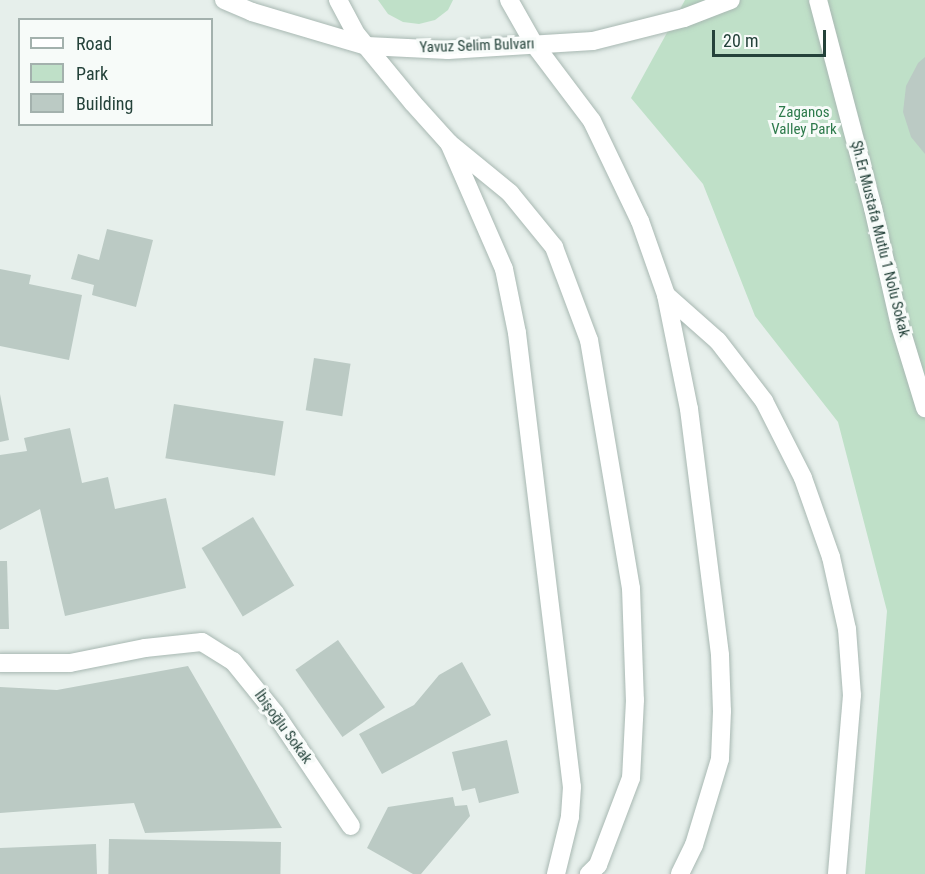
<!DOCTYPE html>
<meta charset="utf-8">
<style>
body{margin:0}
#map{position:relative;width:925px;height:874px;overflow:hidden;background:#e6efeb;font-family:"Roboto Condensed",sans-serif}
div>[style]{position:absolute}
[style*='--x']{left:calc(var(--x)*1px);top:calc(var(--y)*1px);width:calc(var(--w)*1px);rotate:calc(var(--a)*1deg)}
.green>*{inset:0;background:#bfe0c8}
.building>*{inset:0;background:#bbcac4;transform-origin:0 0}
.roads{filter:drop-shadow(0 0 2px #a8b8b2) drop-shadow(0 0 2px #a8b8b2)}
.service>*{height:18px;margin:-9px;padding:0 9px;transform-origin:9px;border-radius:9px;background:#fff}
.minor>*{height:18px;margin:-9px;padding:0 9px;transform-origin:9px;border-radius:9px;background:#fff}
.tertiary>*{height:18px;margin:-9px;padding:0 9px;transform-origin:9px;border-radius:9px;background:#fff}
.secondary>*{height:18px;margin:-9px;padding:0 9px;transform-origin:9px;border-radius:9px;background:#fff}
span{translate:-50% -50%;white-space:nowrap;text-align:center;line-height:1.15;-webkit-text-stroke:6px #f7fbf9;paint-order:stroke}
.street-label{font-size:15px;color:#24423a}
.park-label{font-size:15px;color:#2d7a4b}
.legend{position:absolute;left:18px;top:18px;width:195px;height:108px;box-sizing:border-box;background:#f7fbf9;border:2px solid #a3b1ad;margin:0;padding:8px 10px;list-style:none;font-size:18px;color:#24423a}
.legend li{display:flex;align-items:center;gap:12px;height:30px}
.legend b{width:30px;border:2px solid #a3b1ad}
.scale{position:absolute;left:712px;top:30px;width:114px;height:27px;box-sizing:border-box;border:3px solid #24423a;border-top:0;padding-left:8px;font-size:18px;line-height:21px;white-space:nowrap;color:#24423a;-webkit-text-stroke:4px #f7fbf9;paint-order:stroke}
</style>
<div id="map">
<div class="green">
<i style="clip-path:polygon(378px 0,453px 0,448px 10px,435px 20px,419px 24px,403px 22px,388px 14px)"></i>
<i style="clip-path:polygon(685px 0,925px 0,925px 874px,865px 874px,887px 611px,838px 422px,755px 316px,703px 184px,631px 98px)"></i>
</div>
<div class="building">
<i style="clip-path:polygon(925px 57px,925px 154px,911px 137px,903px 112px,906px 86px,918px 63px)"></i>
<i style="clip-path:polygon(107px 229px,153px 240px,136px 307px,92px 295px,94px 285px,71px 279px,78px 254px,99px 260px)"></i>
<i style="clip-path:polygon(0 269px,31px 275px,29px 284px,82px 295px,69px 360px,0 346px)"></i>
<i style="left:314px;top:358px;width:37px;height:53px;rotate:9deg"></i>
<i style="clip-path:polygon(0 394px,9px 440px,0 442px)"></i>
<i style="left:174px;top:404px;width:111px;height:55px;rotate:9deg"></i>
<i style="clip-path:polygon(70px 428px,82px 483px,108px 477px,115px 509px,166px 498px,186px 588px,65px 616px,40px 509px,0 530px,0 455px,27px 451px,24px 438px)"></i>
<i style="left:253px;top:517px;width:80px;height:60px;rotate:59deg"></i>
<i style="clip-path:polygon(0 561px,7px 561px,9px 629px,0 629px)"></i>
<i style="left:338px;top:640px;width:82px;height:52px;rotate:55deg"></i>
<i style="clip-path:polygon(462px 662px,491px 715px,382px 774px,359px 734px,414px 705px,439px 675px)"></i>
<i style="clip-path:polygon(188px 666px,282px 828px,145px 833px,134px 803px,0 813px,0 687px,57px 690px)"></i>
<i style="clip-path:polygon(507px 740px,519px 793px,479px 803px,475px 788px,462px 791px,452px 752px)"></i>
<i style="clip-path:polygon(453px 797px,455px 806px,467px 805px,470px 816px,421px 874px,413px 874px,367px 848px,388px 807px)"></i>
<i style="left:109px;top:839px;width:172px;height:35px;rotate:1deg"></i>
<i style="clip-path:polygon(96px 844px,97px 874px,0 874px,0 848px)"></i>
</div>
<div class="roads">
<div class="service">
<i style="--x:449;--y:143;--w:137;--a:66.4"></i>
<i style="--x:504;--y:269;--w:65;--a:78.5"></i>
<i style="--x:517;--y:333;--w:457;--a:83.1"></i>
<i style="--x:572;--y:787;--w:30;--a:94"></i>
<i style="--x:570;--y:817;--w:59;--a:103.8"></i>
</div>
<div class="minor">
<i style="--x:818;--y:0;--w:215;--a:75.2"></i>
<i style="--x:873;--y:208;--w:121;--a:77.1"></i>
<i style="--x:900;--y:326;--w:86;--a:73"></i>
<i style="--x:0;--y:663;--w:70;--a:0"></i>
<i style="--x:70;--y:663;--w:76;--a:-11.3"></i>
<i style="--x:145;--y:648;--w:57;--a:-6"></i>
<i style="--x:202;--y:642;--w:36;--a:32"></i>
<i style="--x:233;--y:661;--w:67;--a:51.1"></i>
<i style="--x:275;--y:713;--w:136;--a:56.1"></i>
</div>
<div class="tertiary">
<i style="--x:666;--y:295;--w:69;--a:41.5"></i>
<i style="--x:718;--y:341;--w:76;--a:52.5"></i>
<i style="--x:764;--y:401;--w:86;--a:63.1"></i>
<i style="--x:803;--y:478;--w:84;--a:70.5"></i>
<i style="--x:831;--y:557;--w:74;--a:77.5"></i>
<i style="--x:847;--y:629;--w:66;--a:85.7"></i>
<i style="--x:852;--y:695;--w:180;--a:94.8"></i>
</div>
<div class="secondary">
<i style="--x:224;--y:0;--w:30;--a:23"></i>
<i style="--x:252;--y:12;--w:120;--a:16.5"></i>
<i style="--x:367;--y:46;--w:81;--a:2.8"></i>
<i style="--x:448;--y:50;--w:145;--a:-3.6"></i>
<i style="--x:593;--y:41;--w:94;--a:-14.2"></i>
<i style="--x:684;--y:18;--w:50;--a:-21"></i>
<i style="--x:338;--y:0;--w:40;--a:62"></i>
<i style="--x:357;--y:35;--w:88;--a:50.5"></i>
<i style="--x:413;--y:103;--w:54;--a:48"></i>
<i style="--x:449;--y:143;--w:79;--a:39.3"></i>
<i style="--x:510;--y:193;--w:70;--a:50.8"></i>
<i style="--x:554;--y:247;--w:99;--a:69.4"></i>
<i style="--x:589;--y:340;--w:252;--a:80.4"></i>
<i style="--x:631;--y:588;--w:112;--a:88"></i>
<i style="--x:635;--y:700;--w:78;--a:92.9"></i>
<i style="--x:631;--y:778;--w:93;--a:110.8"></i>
<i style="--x:598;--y:865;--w:13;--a:135"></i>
<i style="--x:509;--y:0;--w:51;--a:60.4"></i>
<i style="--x:534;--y:44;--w:96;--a:53"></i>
<i style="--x:592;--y:121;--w:111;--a:64.4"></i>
<i style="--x:640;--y:221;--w:78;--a:70.6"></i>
<i style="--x:666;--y:295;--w:116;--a:78.6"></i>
<i style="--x:689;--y:409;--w:248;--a:82.8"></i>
<i style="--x:720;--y:655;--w:56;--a:88"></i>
<i style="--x:722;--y:711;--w:48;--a:92.4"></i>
<i style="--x:720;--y:759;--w:90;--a:106.8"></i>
<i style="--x:694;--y:845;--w:32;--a:116"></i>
</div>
</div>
<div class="street-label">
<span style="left:477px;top:46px;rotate:-2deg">Yavuz Selim Bulvarı</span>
<span style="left:880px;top:239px;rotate:76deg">Şh.Er Mustafa Mutlu 1 Nolu Sokak</span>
<span style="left:283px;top:727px;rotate:54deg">İbişoğlu Sokak</span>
</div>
<div class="park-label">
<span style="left:804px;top:121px">Zaganos<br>Valley Park</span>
</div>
<ul class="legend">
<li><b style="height:8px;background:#fff"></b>Road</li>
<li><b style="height:16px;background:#bfe0c8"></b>Park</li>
<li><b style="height:16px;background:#bbcac4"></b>Building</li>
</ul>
<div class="scale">20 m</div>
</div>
